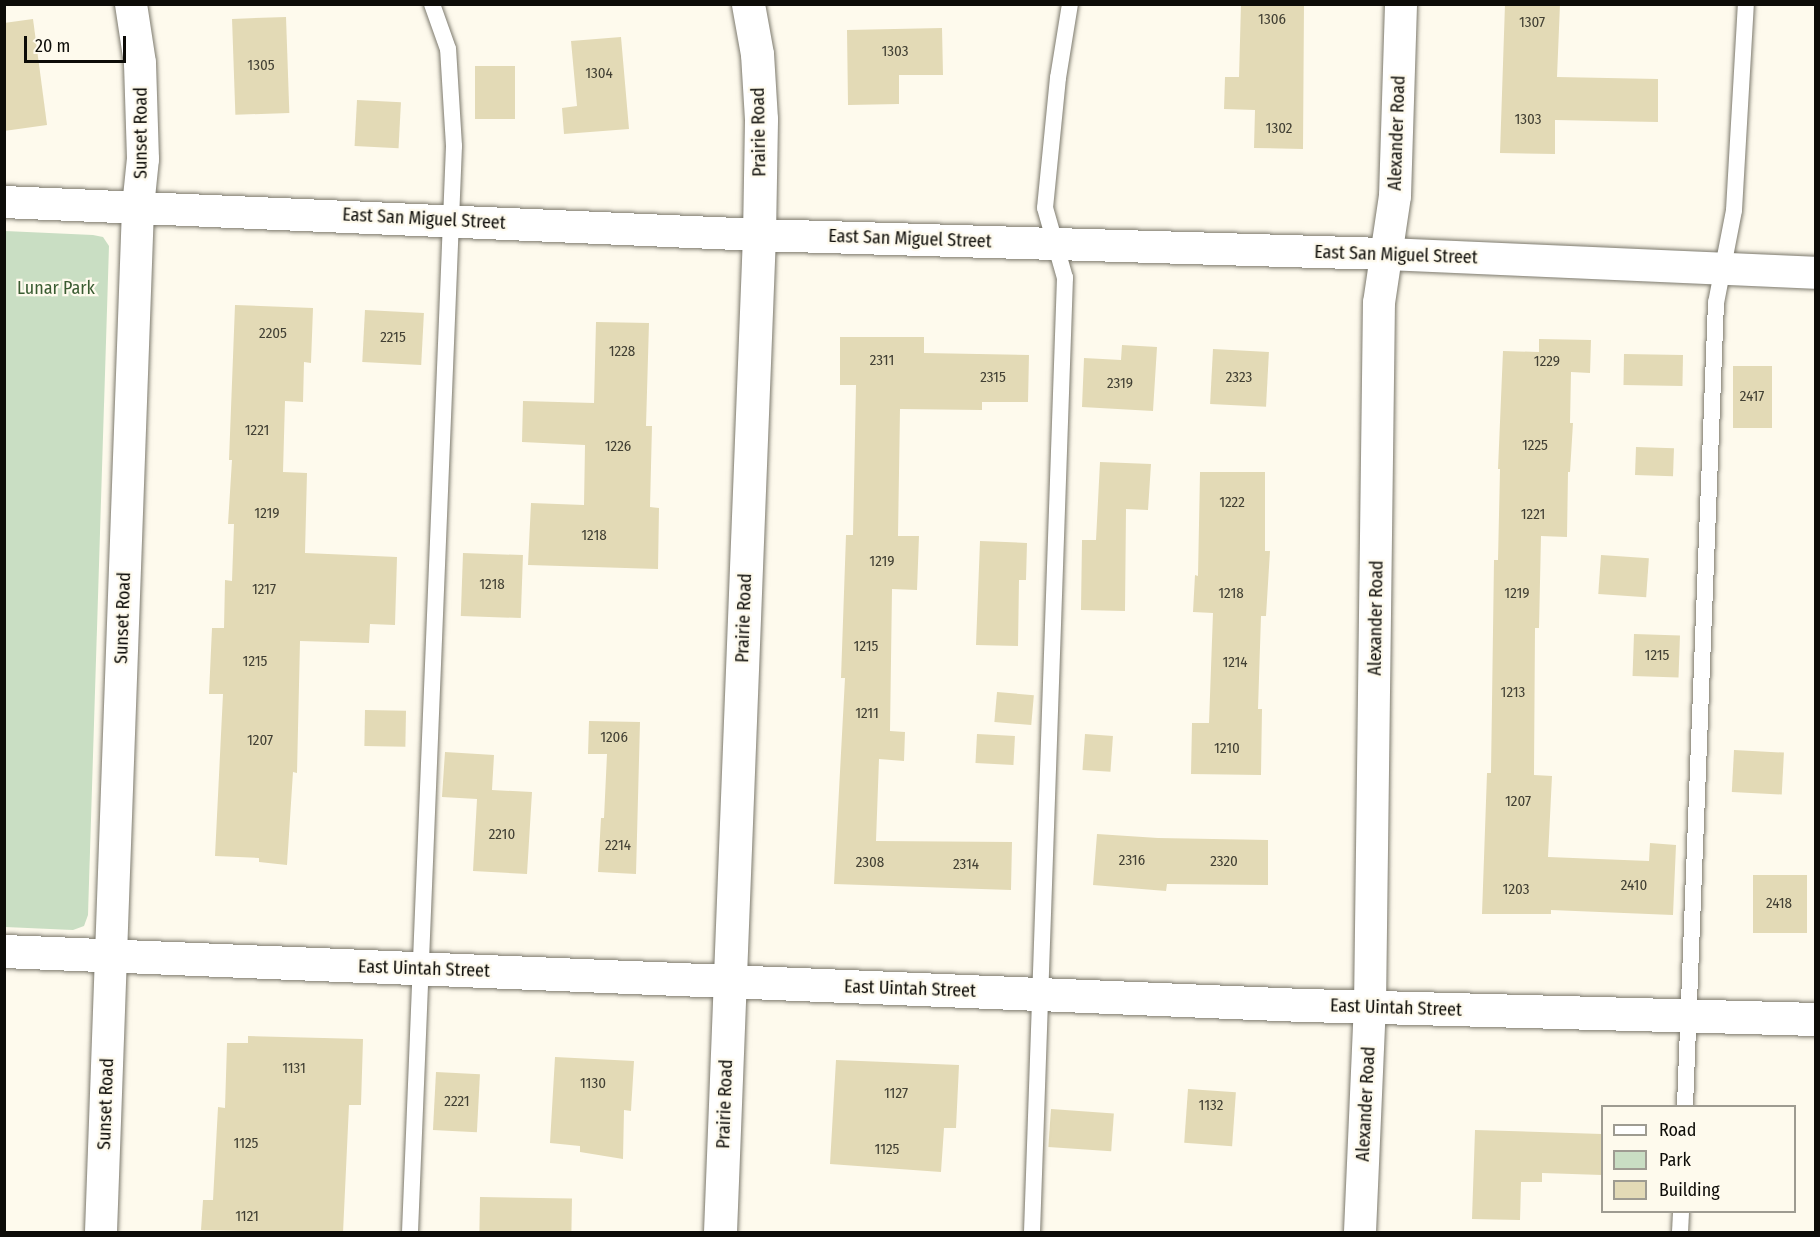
<!DOCTYPE html>
<style>
body{margin:0}
#map{position:relative;width:1820px;height:1237px;overflow:hidden;background:#fefaed;font-family:"Fira Sans Condensed",sans-serif}
div>[style]{position:absolute}
[style*='--x']{left:calc(var(--x)*1px);top:calc(var(--y)*1px);width:calc(var(--w)*1px);rotate:calc(var(--a)*1deg)}
.green>*{inset:0;background:#c9dec3}
.building>*{inset:0;background:#e3dab6;transform-origin:0 0}
.roads{filter:drop-shadow(0 0 2px #7c796d) drop-shadow(0 0 2px #7c796d)}
.lane>*{height:16px;margin:-8px;padding:0 8px;transform-origin:8px;border-radius:8px;background:#fff}
.street>*{height:32px;margin:-16px;padding:0 16px;transform-origin:16px;border-radius:16px;background:#fff}
.secondary>*{height:33px;margin:-16.5px;padding:0 16.5px;transform-origin:16.5px;border-radius:16.5px;background:#fff}
span{translate:-50% -50%;white-space:nowrap;text-align:center;line-height:1.15;-webkit-text-stroke:4.5px #fefaed;paint-order:stroke}
.number-label{font-size:15px;color:#424034}
.number-label span{-webkit-text-stroke-width:0}
.street-label{font-size:18px;color:#0d0c08}
.park-label{font-size:18px;color:#395b31}
.frame{position:absolute;inset:0;border:6px solid #0d0c08;pointer-events:none}
.legend{position:absolute;left:1601px;top:1105px;width:195px;height:108px;box-sizing:border-box;background:#fefaed;border:2px solid #9e9b91;margin:0;padding:8px 10px;list-style:none;font-size:18px;color:#0d0c08}
.legend li{display:flex;align-items:center;gap:12px;height:30px}
.legend b{width:30px;border:2px solid #9e9b91}
.scale{position:absolute;left:24px;top:36px;width:102px;height:27px;box-sizing:border-box;border:3px solid #0d0c08;border-top:0;padding-left:8px;font-size:18px;line-height:21px;white-space:nowrap;color:#0d0c08;-webkit-text-stroke:4px #fefaed;paint-order:stroke}
</style>
<div id="map">
<div class="green">
<i style="clip-path:polygon(5px 231px,93px 235px,103px 237px,109px 246px,88px 915px,84px 926px,73px 930px,5px 927px)"></i>
</div>
<div class="building">
<i style="clip-path:polygon(1241px 4px,1304px 4px,1303px 149px,1254px 148px,1255px 110px,1224px 109px,1225px 77px,1239px 77px)"></i>
<i style="clip-path:polygon(1505px 4px,1560px 4px,1557px 77px,1658px 79px,1658px 122px,1555px 120px,1555px 154px,1500px 153px)"></i>
<i style="left:286px;top:17px;width:96px;height:54px;rotate:88deg"></i>
<i style="clip-path:polygon(33px 19px,47px 125px,4px 131px,4px 23px)"></i>
<i style="clip-path:polygon(942px 28px,943px 75px,899px 75px,899px 104px,848px 105px,847px 30px)"></i>
<i style="clip-path:polygon(621px 37px,629px 129px,564px 134px,562px 108px,577px 106px,571px 41px)"></i>
<i style="left:475px;top:66px;width:40px;height:53px"></i>
<i style="left:357px;top:100px;width:44px;height:46px;rotate:3deg"></i>
<i style="clip-path:polygon(235px 305px,313px 308px,311px 363px,304px 362px,303px 402px,285px 401px,283px 472px,307px 473px,305px 553px,397px 557px,395px 625px,370px 624px,369px 643px,300px 641px,297px 773px,293px 772px,287px 865px,259px 862px,259px 858px,215px 856px,223px 694px,209px 694px,212px 628px,224px 628px,225px 580px,232px 581px,234px 524px,228px 524px,232px 460px,229px 460px)"></i>
<i style="left:365px;top:310px;width:59px;height:52px;rotate:3deg"></i>
<i style="clip-path:polygon(596px 322px,649px 323px,646px 426px,652px 426px,650px 507px,659px 508px,658px 569px,528px 565px,531px 503px,584px 505px,585px 445px,522px 442px,523px 401px,594px 403px)"></i>
<i style="clip-path:polygon(840px 337px,924px 337px,924px 353px,1029px 355px,1028px 402px,982px 402px,982px 410px,900px 409px,898px 536px,919px 536px,917px 590px,892px 589px,890px 731px,905px 732px,904px 761px,879px 759px,876px 841px,1012px 842px,1011px 890px,834px 884px,845px 678px,841px 678px,846px 535px,853px 535px,856px 385px,840px 385px)"></i>
<i style="clip-path:polygon(1539px 339px,1591px 340px,1590px 373px,1571px 372px,1570px 423px,1573px 423px,1570px 472px,1568px 472px,1567px 537px,1541px 536px,1539px 628px,1535px 628px,1534px 775px,1552px 776px,1548px 857px,1649px 861px,1650px 843px,1676px 845px,1673px 915px,1551px 910px,1551px 914px,1482px 914px,1487px 773px,1491px 773px,1494px 560px,1498px 560px,1500px 469px,1498px 469px,1503px 351px,1539px 352px)"></i>
<i style="clip-path:polygon(1122px 345px,1157px 347px,1153px 411px,1082px 407px,1084px 358px,1121px 360px)"></i>
<i style="left:1213px;top:349px;width:56px;height:55px;rotate:3deg"></i>
<i style="left:1624px;top:354px;width:59px;height:31px;rotate:1deg"></i>
<i style="left:1733px;top:366px;width:39px;height:62px"></i>
<i style="left:1636px;top:447px;width:38px;height:28px;rotate:2deg"></i>
<i style="clip-path:polygon(1100px 462px,1151px 464px,1148px 510px,1126px 509px,1125px 611px,1081px 610px,1082px 540px,1096px 540px)"></i>
<i style="clip-path:polygon(1200px 472px,1265px 472px,1265px 551px,1270px 551px,1266px 616px,1261px 616px,1258px 709px,1262px 709px,1261px 775px,1191px 774px,1192px 723px,1209px 723px,1213px 613px,1193px 612px,1195px 575px,1198px 576px)"></i>
<i style="clip-path:polygon(980px 541px,1027px 543px,1026px 580px,1019px 580px,1018px 646px,976px 645px)"></i>
<i style="left:463px;top:553px;width:60px;height:63px;rotate:2deg"></i>
<i style="left:1601px;top:555px;width:48px;height:39px;rotate:4deg"></i>
<i style="left:1634px;top:634px;width:46px;height:42px;rotate:2deg"></i>
<i style="left:997px;top:692px;width:37px;height:30px;rotate:5deg"></i>
<i style="left:365px;top:710px;width:41px;height:36px;rotate:1deg"></i>
<i style="clip-path:polygon(589px 721px,640px 722px,636px 874px,598px 872px,601px 818px,604px 818px,607px 754px,588px 754px)"></i>
<i style="left:977px;top:734px;width:38px;height:29px;rotate:3deg"></i>
<i style="left:1085px;top:734px;width:28px;height:36px;rotate:4deg"></i>
<i style="left:1734px;top:750px;width:50px;height:42px;rotate:3deg"></i>
<i style="clip-path:polygon(445px 752px,494px 755px,492px 790px,532px 792px,527px 874px,473px 871px,477px 799px,442px 797px)"></i>
<i style="clip-path:polygon(1097px 834px,1158px 838px,1268px 840px,1268px 885px,1167px 884px,1166px 891px,1093px 885px)"></i>
<i style="left:1753px;top:875px;width:54px;height:58px"></i>
<i style="clip-path:polygon(248px 1036px,363px 1039px,361px 1105px,349px 1105px,343px 1233px,201px 1230px,203px 1200px,213px 1200px,218px 1107px,225px 1108px,227px 1043px,248px 1043px)"></i>
<i style="clip-path:polygon(555px 1057px,634px 1061px,631px 1111px,624px 1110px,623px 1159px,580px 1152px,580px 1146px,550px 1143px)"></i>
<i style="clip-path:polygon(836px 1060px,959px 1065px,956px 1128px,944px 1128px,941px 1172px,830px 1164px)"></i>
<i style="left:436px;top:1072px;width:44px;height:58px;rotate:3deg"></i>
<i style="left:1188px;top:1089px;width:48px;height:54px;rotate:4deg"></i>
<i style="left:1051px;top:1109px;width:63px;height:38px;rotate:4deg"></i>
<i style="clip-path:polygon(1475px 1130px,1602px 1134px,1602px 1175px,1542px 1173px,1542px 1182px,1521px 1182px,1520px 1220px,1472px 1219px)"></i>
<i style="left:480px;top:1197px;width:92px;height:36px;rotate:1deg"></i>
</div>
<div class="roads">
<div class="lane">
<i style="--x:1685;--y:1106;--w:804;--a:-87.79"></i>
<i style="--x:1716;--y:303;--w:95;--a:-79"></i>
<i style="--x:1734;--y:210;--w:206;--a:-86.7"></i>
<i style="--x:410;--y:1232;--w:1087;--a:-87.68"></i>
<i style="--x:454;--y:146;--w:97;--a:-93.5"></i>
<i style="--x:448;--y:49;--w:48;--a:-109.6"></i>
<i style="--x:1032;--y:1232;--w:955;--a:-88.02"></i>
<i style="--x:1065;--y:278;--w:73;--a:-105.9"></i>
<i style="--x:1045;--y:208;--w:131;--a:-84.3"></i>
<i style="--x:1058;--y:78;--w:75;--a:-80.8"></i>
<i style="--x:1680;--y:1232;--w:20;--a:-87"></i>
</div>
<div class="street">
<i style="--x:4;--y:202;--w:756;--a:2.5"></i>
<i style="--x:759;--y:235;--w:627;--a:1.74"></i>
<i style="--x:1386;--y:254;--w:430;--a:2.5"></i>
<i style="--x:101;--y:1232;--w:1026;--a:-87.93"></i>
<i style="--x:138;--y:207;--w:48;--a:-84.1"></i>
<i style="--x:143;--y:159;--w:96;--a:-91.8"></i>
<i style="--x:140;--y:63;--w:60;--a:-98.7"></i>
<i style="--x:1360;--y:1232;--w:225;--a:-87.5"></i>
<i style="--x:1370;--y:1007;--w:704;--a:-89.27"></i>
<i style="--x:1379;--y:303;--w:108;--a:-81.5"></i>
<i style="--x:1395;--y:196;--w:192;--a:-88.2"></i>
</div>
<div class="secondary">
<i style="--x:4;--y:951;--w:1302;--a:2.38"></i>
<i style="--x:1305;--y:1005;--w:511;--a:1.57"></i>
<i style="--x:720;--y:1232;--w:998;--a:-87.76"></i>
<i style="--x:759;--y:235;--w:116;--a:-89"></i>
<i style="--x:761;--y:119;--w:65;--a:-93.5"></i>
<i style="--x:757;--y:54;--w:51;--a:-100.2"></i>
</div>
</div>
<div class="number-label">
<span style="left:1272px;top:20px">1306</span>
<span style="left:1532px;top:23px">1307</span>
<span style="left:895px;top:52px">1303</span>
<span style="left:261px;top:66px">1305</span>
<span style="left:599px;top:74px">1304</span>
<span style="left:1528px;top:120px">1303</span>
<span style="left:1279px;top:129px">1302</span>
<span style="left:273px;top:334px">2205</span>
<span style="left:393px;top:338px">2215</span>
<span style="left:622px;top:352px">1228</span>
<span style="left:882px;top:361px">2311</span>
<span style="left:1547px;top:362px">1229</span>
<span style="left:993px;top:378px">2315</span>
<span style="left:1239px;top:378px">2323</span>
<span style="left:1120px;top:384px">2319</span>
<span style="left:1752px;top:397px">2417</span>
<span style="left:257px;top:431px">1221</span>
<span style="left:1535px;top:446px">1225</span>
<span style="left:618px;top:447px">1226</span>
<span style="left:1232px;top:503px">1222</span>
<span style="left:267px;top:514px">1219</span>
<span style="left:1533px;top:515px">1221</span>
<span style="left:594px;top:536px">1218</span>
<span style="left:882px;top:562px">1219</span>
<span style="left:492px;top:585px">1218</span>
<span style="left:264px;top:590px">1217</span>
<span style="left:1231px;top:594px">1218</span>
<span style="left:1517px;top:594px">1219</span>
<span style="left:866px;top:647px">1215</span>
<span style="left:1657px;top:656px">1215</span>
<span style="left:255px;top:662px">1215</span>
<span style="left:1235px;top:663px">1214</span>
<span style="left:1513px;top:693px">1213</span>
<span style="left:867px;top:714px">1211</span>
<span style="left:614px;top:738px">1206</span>
<span style="left:260px;top:741px">1207</span>
<span style="left:1227px;top:749px">1210</span>
<span style="left:1518px;top:802px">1207</span>
<span style="left:502px;top:835px">2210</span>
<span style="left:618px;top:846px">2214</span>
<span style="left:1132px;top:861px">2316</span>
<span style="left:1224px;top:862px">2320</span>
<span style="left:870px;top:863px">2308</span>
<span style="left:966px;top:865px">2314</span>
<span style="left:1634px;top:886px">2410</span>
<span style="left:1516px;top:890px">1203</span>
<span style="left:1779px;top:904px">2418</span>
<span style="left:294px;top:1069px">1131</span>
<span style="left:593px;top:1084px">1130</span>
<span style="left:896px;top:1094px">1127</span>
<span style="left:457px;top:1102px">2221</span>
<span style="left:1211px;top:1106px">1132</span>
<span style="left:246px;top:1144px">1125</span>
<span style="left:887px;top:1150px">1125</span>
<span style="left:247px;top:1217px">1121</span>
</div>
<div class="street-label">
<span style="left:759px;top:132px;rotate:-91deg">Prairie Road</span>
<span style="left:141px;top:133px;rotate:-90deg">Sunset Road</span>
<span style="left:1397px;top:133px;rotate:-88deg">Alexander Road</span>
<span style="left:424px;top:219px;rotate:3deg">East San Miguel Street</span>
<span style="left:910px;top:239px;rotate:2deg">East San Miguel Street</span>
<span style="left:1396px;top:255px;rotate:2deg">East San Miguel Street</span>
<span style="left:123px;top:618px;rotate:-88deg">Sunset Road</span>
<span style="left:744px;top:618px;rotate:-88deg">Prairie Road</span>
<span style="left:1376px;top:618px;rotate:-89deg">Alexander Road</span>
<span style="left:424px;top:969px;rotate:2deg">East Uintah Street</span>
<span style="left:910px;top:989px;rotate:2deg">East Uintah Street</span>
<span style="left:1396px;top:1008px;rotate:2deg">East Uintah Street</span>
<span style="left:106px;top:1104px;rotate:-88deg">Sunset Road</span>
<span style="left:725px;top:1104px;rotate:-88deg">Prairie Road</span>
<span style="left:1366px;top:1104px;rotate:-87deg">Alexander Road</span>
</div>
<div class="park-label">
<span style="left:56px;top:288px">Lunar Park</span>
</div>
<div class="frame"></div>
<ul class="legend">
<li><b style="height:8px;background:#fff"></b>Road</li>
<li><b style="height:16px;background:#c9dec3"></b>Park</li>
<li><b style="height:16px;background:#e3dab6"></b>Building</li>
</ul>
<div class="scale">20 m</div>
</div>
